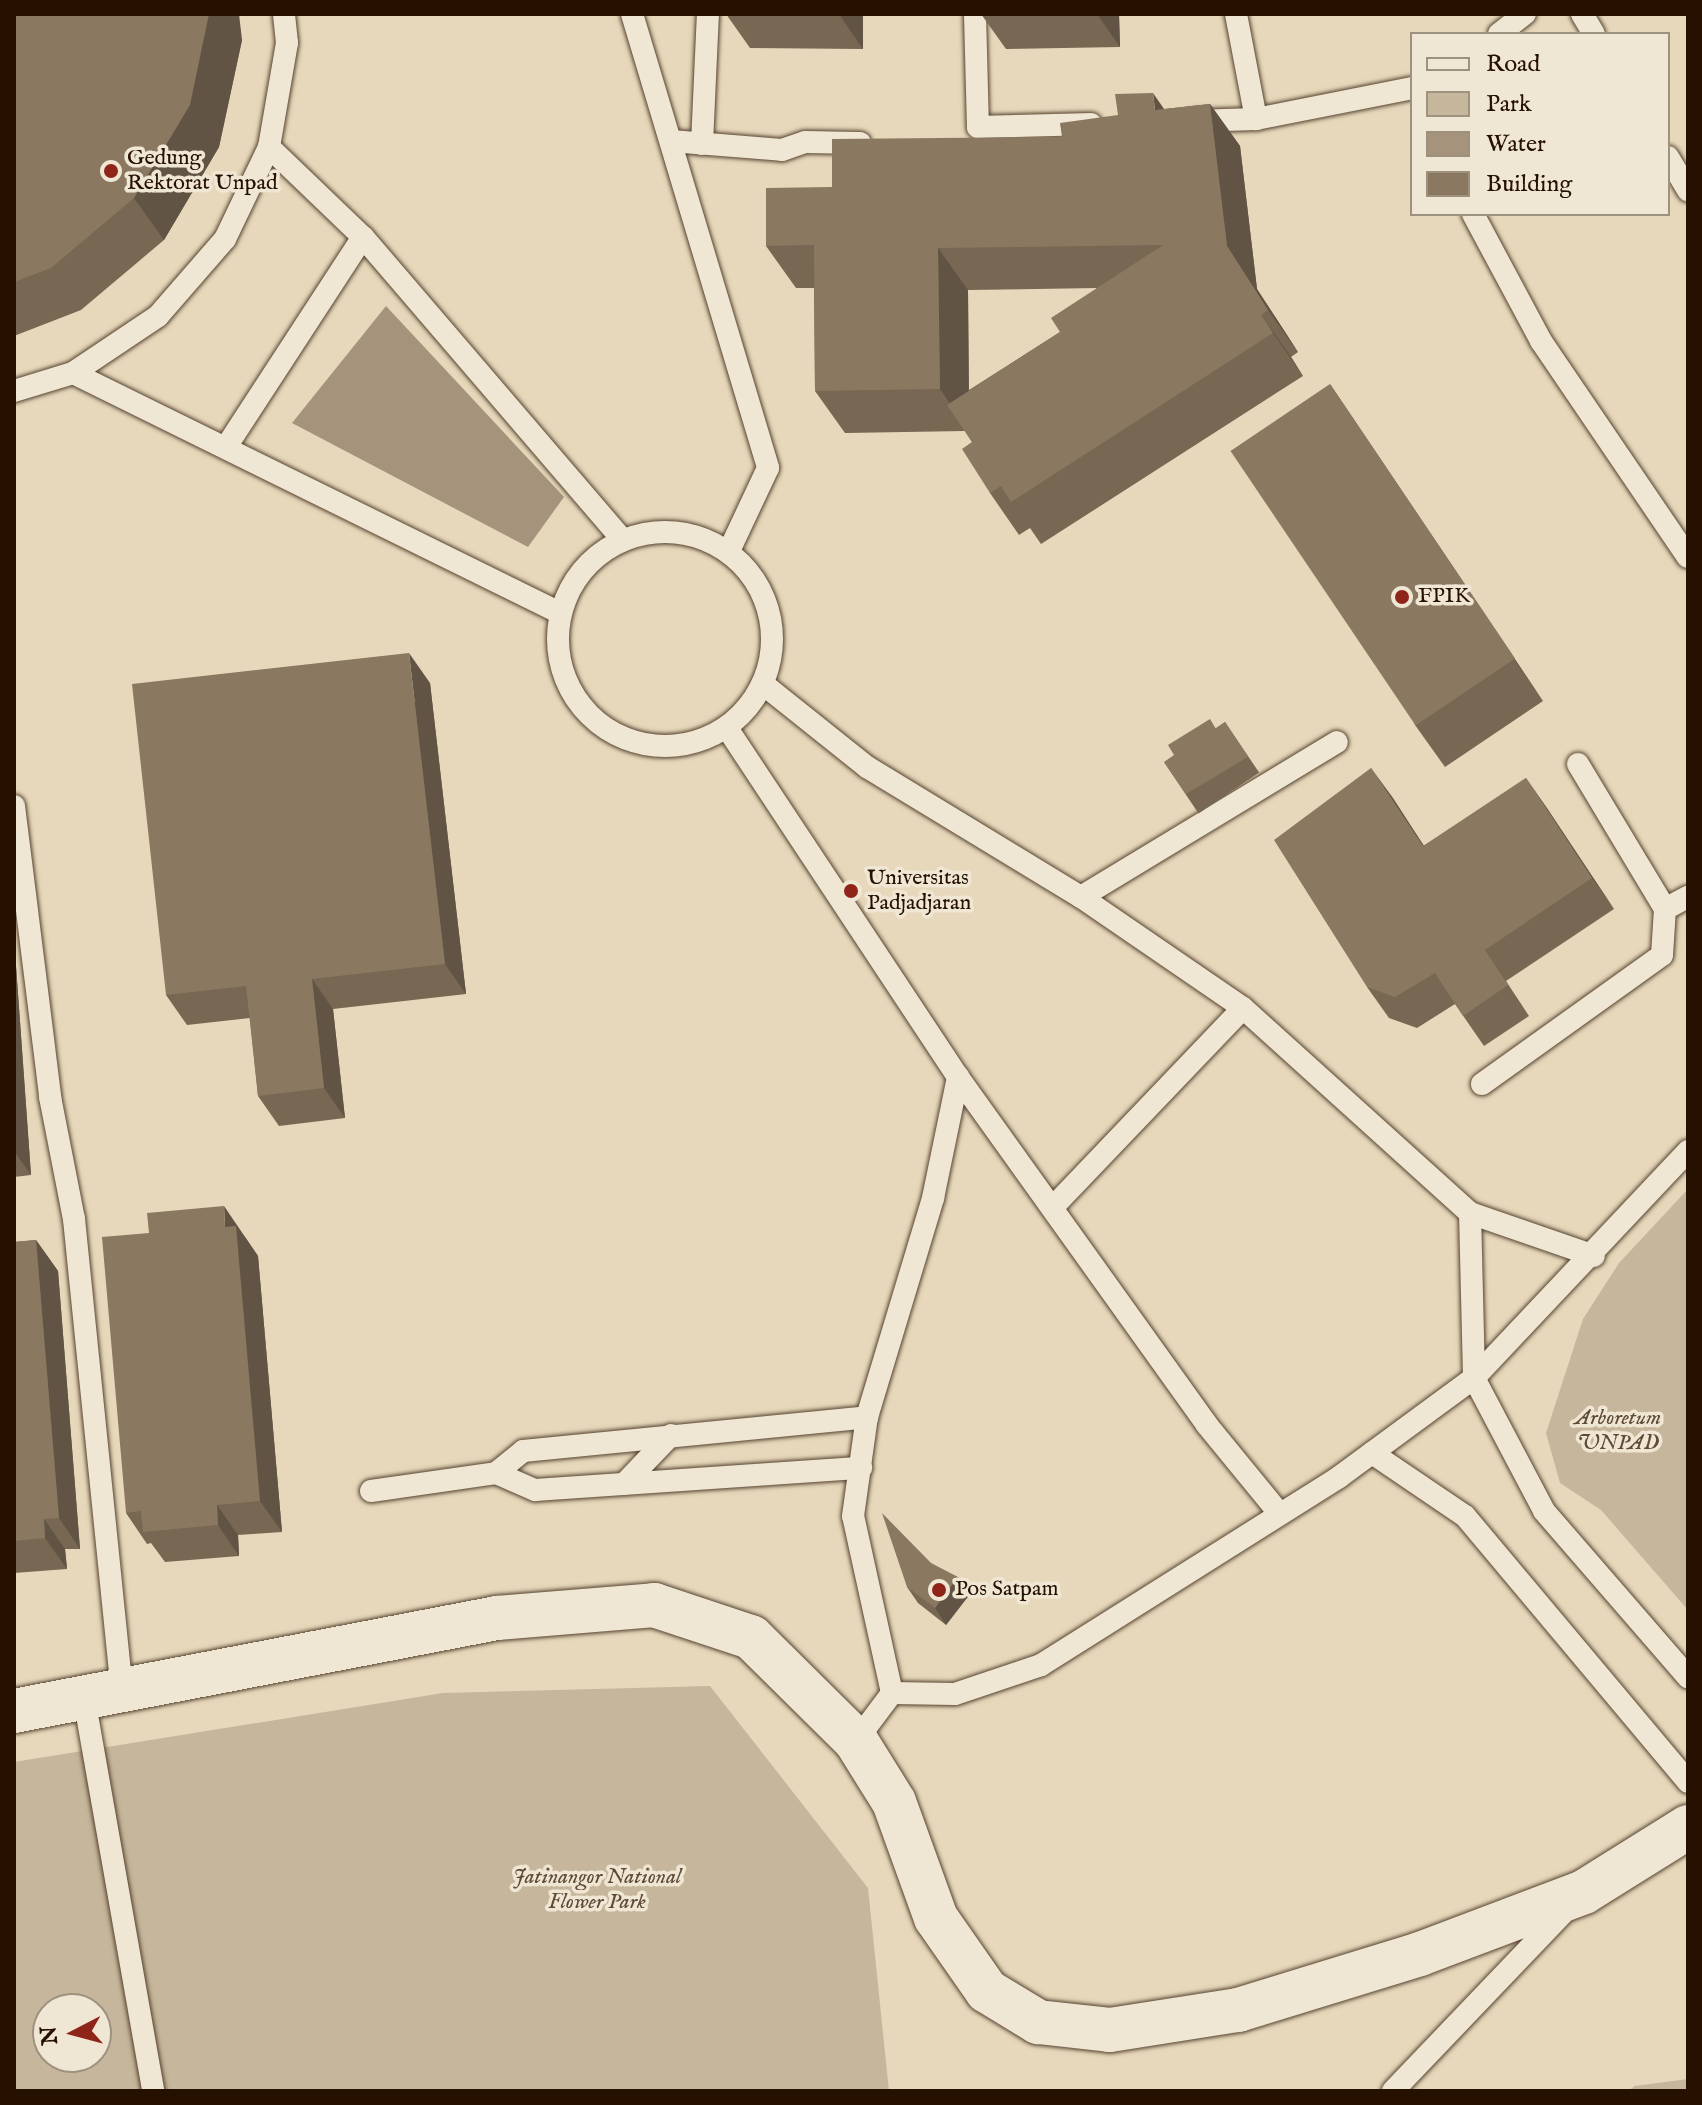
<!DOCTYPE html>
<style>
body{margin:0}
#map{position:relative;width:1702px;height:2105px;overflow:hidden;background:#e7d8bb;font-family:"IM FELL English",serif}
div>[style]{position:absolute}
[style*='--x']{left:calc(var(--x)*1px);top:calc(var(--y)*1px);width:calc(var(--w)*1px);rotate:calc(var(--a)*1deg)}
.green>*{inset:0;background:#c6b69b}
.water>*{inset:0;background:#a5947b}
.roads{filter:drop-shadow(0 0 2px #56432f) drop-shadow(0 0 2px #56432f)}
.service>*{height:22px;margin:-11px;padding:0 11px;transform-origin:11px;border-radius:11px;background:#efe6d3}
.service>.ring{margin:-11px;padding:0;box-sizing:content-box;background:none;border:22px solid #efe6d3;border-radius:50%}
.secondary>*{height:44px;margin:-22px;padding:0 22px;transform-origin:22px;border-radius:22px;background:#efe6d3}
.wall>*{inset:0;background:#776753;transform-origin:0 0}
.shaded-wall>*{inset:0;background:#615444}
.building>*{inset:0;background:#8a7861;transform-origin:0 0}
.dots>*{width:22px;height:22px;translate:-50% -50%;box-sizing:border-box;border:4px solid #efe6d3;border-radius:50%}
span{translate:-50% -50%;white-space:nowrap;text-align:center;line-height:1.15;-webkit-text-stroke:7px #efe6d3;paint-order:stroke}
.poi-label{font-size:22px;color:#261100}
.left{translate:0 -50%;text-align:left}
.park-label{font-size:22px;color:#5e4b36;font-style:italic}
.frame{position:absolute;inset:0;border:16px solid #261100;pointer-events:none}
.legend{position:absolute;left:1410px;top:32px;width:260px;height:184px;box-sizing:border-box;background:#efe6d3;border:2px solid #9f917f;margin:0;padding:10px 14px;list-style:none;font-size:24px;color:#261100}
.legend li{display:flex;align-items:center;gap:16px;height:40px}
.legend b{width:40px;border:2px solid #9f917f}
.north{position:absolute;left:32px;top:1993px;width:80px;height:80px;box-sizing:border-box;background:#efe6d3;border:2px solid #9f917f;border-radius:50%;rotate:264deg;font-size:22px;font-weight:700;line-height:32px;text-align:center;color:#261100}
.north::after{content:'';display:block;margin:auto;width:28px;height:36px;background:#8f2418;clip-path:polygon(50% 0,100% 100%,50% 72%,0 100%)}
</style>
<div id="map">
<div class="green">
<i style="clip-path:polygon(1688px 1189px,1688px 1610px,1601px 1510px,1560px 1483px,1546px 1433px,1583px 1319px,1619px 1263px)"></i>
<i style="clip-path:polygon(evenodd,710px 1686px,868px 1888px,889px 2091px,14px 2091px,14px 1762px,443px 1693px,710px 1686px,48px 2009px,96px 2009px,96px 2057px,48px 2057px,48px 2009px)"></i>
<i style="clip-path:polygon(1688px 2079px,1688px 2091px,1628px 2091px,1635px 2086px)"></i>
</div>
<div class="water">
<i style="clip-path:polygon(386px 306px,564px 497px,528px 547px,292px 423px)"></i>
</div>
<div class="roads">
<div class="service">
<i style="--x:632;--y:14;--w:474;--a:73.3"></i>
<i style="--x:768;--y:468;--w:92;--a:115.2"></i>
<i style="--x:975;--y:14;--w:113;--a:88.5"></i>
<i style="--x:978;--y:127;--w:113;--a:-1.5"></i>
<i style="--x:1236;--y:14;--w:107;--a:79.2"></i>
<i style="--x:1256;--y:119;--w:159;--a:-11.2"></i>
<i style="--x:1582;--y:14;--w:23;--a:59"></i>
<i style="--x:1499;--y:34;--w:33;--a:-38"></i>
<i style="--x:1193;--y:121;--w:63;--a:-1.8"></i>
<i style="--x:671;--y:141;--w:111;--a:4.6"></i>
<i style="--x:782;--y:150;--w:24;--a:-19"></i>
<i style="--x:805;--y:142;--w:55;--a:1"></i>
<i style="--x:702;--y:144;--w:130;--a:-87.4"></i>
<i style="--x:269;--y:147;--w:130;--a:43.8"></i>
<i style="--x:363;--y:237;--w:399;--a:49.4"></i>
<i style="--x:1668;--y:157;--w:39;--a:59"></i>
<i style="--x:1473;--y:214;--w:144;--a:61.8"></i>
<i style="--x:1541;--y:341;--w:261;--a:55.8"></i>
<i style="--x:73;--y:373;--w:543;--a:26.23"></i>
<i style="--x:14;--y:391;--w:62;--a:-17"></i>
<i style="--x:73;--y:373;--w:102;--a:-33.8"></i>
<i style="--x:158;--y:316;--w:102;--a:-49"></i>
<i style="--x:225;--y:239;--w:102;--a:-64.4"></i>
<i style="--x:269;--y:147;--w:106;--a:-80.2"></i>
<i style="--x:287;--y:43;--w:29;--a:-96"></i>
<i style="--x:228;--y:444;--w:247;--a:-56.9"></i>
<i class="ring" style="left:558px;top:532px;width:192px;height:192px"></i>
<i style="--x:763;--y:684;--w:133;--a:38.6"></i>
<i style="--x:867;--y:767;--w:250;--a:31.3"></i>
<i style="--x:1081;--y:897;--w:196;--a:34.4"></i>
<i style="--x:1243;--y:1008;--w:306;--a:42.1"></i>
<i style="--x:1470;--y:1213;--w:131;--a:19.1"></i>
<i style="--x:727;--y:728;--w:419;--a:56.5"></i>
<i style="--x:958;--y:1077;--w:428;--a:54.4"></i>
<i style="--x:1207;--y:1425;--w:114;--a:50.7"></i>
<i style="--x:1578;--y:764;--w:169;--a:59"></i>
<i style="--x:14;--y:806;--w:293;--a:82.9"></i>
<i style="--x:50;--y:1097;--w:124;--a:78.9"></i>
<i style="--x:74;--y:1219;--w:474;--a:84.2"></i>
<i style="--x:1081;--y:897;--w:299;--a:-31.2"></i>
<i style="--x:1482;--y:1084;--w:221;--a:-35.6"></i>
<i style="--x:1662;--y:955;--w:46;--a:-86.3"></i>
<i style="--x:1665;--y:909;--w:26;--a:-28"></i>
<i style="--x:1053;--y:1207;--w:275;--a:-46.3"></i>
<i style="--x:1470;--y:1213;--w:165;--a:88.6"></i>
<i style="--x:1474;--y:1378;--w:150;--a:62.2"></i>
<i style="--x:1544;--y:1511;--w:220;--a:49.1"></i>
<i style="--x:1372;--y:1453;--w:112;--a:34.1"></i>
<i style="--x:1465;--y:1516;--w:347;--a:50"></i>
<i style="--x:496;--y:1473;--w:43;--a:23.6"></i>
<i style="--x:535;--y:1490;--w:327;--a:-3.9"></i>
<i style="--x:624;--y:1484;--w:68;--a:-46.2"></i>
<i style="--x:371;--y:1491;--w:126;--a:-8.2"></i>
<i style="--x:496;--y:1473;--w:35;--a:-39"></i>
<i style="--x:523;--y:1451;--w:346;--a:-5.6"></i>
<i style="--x:892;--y:1693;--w:63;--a:0.9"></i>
<i style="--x:955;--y:1694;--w:91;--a:-18.6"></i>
<i style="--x:1041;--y:1665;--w:352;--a:-32.2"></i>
<i style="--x:1339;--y:1477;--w:167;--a:-36.3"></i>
<i style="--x:1474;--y:1378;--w:312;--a:-46.7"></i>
<i style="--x:84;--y:1698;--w:399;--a:80"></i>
<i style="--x:856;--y:1741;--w:60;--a:-53.1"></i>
<i style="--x:892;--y:1693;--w:181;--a:-102.4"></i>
<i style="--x:853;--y:1516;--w:100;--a:-82"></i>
<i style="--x:867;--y:1417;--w:229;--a:-73.2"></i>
<i style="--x:933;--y:1198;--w:124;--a:-78.3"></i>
<i style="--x:1393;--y:2091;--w:255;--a:-46.3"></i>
</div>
<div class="secondary">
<i style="--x:14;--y:1711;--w:492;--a:-10.9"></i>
<i style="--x:497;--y:1618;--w:158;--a:-4.7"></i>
<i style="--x:654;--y:1605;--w:102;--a:18.3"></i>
<i style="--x:751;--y:1637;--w:148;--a:44.7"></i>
<i style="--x:856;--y:1741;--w:72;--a:58.1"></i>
<i style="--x:894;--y:1802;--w:123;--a:70.1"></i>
<i style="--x:936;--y:1918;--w:89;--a:55.1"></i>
<i style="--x:987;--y:1991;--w:60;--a:31.3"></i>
<i style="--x:1038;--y:2022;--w:72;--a:6.3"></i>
<i style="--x:1110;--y:2030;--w:130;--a:-8.9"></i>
<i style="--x:1238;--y:2010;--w:190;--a:-17.1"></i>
<i style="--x:1420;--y:1954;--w:175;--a:-20.7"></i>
<i style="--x:1584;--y:1892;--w:123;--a:-32"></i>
</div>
</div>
<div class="wall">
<i style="clip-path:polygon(14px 14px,242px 40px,219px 147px,164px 240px,81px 310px,14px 336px)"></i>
<i style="clip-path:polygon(726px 14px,863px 14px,863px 49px,750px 48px)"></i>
<i style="clip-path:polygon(981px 14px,1119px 14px,1120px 47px,1006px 49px)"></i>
<i style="clip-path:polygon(evenodd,1210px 104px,1240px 146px,1257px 289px,1298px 352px,1291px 357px,1303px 376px,1041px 544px,1030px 528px,1019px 535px,990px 493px,972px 442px,965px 431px,845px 433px,815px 391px,814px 288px,796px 288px,766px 246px,832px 187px,1062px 137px,1164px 109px,1210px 104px,1097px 288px,1060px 332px,969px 390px,968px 290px,1097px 288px)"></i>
<i style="clip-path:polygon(1330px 384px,1543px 701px,1445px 767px,1415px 725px)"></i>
<i style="clip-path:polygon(430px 683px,466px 994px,333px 1009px,345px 1118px,279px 1126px,258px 1096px,250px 1018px,187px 1025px,166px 995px)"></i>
<i style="left:1225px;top:722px;width:61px;height:73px;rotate:56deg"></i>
<i style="clip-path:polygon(1371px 768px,1424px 846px,1526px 778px,1614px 909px,1506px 981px,1529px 1016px,1484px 1046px,1455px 1004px,1417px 1028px,1389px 1018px,1367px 987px)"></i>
<i style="clip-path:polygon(14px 938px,31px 1175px,14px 1177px)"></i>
<i style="clip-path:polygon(245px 1237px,258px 1256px,282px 1532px,238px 1535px,239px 1556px,165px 1562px,151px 1543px,147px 1544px,126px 1513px)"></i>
<i style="clip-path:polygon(36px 1240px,58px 1271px,80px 1549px,65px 1549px,67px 1569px,14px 1573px,14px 1242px)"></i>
<i style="clip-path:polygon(931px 1563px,970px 1594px,946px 1625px,918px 1603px,907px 1587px)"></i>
</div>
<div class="shaded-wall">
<i style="clip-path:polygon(209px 14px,239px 14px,242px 40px,219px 147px,164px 240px,134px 198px)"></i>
<i style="clip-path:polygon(839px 14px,863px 14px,863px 49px)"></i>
<i style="clip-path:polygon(1097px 14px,1119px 14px,1120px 47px)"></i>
<i style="clip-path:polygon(1153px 93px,1182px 135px,1155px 110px)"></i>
<i style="clip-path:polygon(1210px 104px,1240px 146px,1257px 289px,1298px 352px,1268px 310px,1227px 246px)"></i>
<i style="clip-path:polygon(938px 248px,968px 290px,969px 431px,940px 389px)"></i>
<i style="clip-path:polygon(1261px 315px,1291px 357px,1303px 376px,1273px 333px)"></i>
<i style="clip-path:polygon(1330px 384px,1359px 427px,1543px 701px,1514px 659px)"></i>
<i style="clip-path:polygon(409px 653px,430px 683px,466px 994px,445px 964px)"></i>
<i style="clip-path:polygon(1371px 768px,1393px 798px,1444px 877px,1423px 846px)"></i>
<i style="clip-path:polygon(1526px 778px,1547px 808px,1614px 909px,1592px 878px)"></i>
<i style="clip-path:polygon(14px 938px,31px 1175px,14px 1151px)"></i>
<i style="clip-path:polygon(312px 979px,333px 1009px,345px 1118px,324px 1088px)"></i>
<i style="clip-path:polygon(224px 1206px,258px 1256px,282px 1532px,260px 1501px,225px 1227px)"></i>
<i style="clip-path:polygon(36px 1240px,58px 1271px,80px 1549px,59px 1518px)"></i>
<i style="clip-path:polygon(217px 1505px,238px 1535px,239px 1556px,218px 1525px)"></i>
<i style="clip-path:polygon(44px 1519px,65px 1549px,67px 1569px,45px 1538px)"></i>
<i style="clip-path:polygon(958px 1577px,970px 1594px,946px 1625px,935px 1608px)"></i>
</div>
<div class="building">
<i style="clip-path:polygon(14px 14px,209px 14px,190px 105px,134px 198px,51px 268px,14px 282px)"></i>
<i style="clip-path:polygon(1153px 93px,1155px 110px,1210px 104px,1227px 246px,1268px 310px,1261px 315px,1273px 333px,1011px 502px,1001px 486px,990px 493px,962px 449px,972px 442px,947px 405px,1060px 332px,1051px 318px,1163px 245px,938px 248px,940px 389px,815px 391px,814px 245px,766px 246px,766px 188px,832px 187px,832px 139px,1062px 137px,1060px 123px,1118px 115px,1115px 94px)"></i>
<i style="left:1330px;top:384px;width:331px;height:120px;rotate:56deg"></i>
<i style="clip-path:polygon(409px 653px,445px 964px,312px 979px,324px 1088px,258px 1096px,246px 986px,166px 995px,132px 684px)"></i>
<i style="clip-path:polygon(1210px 719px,1216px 729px,1225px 722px,1248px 757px,1186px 794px,1164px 762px,1174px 755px,1168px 745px)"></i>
<i style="clip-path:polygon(1371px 768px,1423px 846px,1526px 778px,1592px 878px,1485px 950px,1508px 985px,1463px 1016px,1435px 973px,1395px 997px,1367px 987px,1274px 840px)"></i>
<i style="clip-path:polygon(224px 1206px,225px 1227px,236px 1226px,260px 1501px,217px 1505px,218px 1525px,143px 1532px,141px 1511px,126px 1513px,102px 1237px,149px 1233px,147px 1213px)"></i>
<i style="clip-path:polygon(36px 1240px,59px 1518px,44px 1519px,45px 1538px,14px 1541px,14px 1242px)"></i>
<i style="clip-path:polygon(882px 1513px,931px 1563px,958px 1577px,935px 1608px,907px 1587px)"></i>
</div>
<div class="dots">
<i style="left:111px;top:171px;background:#8f2418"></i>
<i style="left:1402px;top:597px;background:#8f2418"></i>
<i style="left:851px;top:891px;background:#8f2418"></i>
<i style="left:939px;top:1590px;background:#8f2418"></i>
</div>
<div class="poi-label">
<span class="left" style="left:127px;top:171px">Gedung<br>Rektorat Unpad</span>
<span class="left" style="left:1418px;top:597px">FPIK</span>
<span class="left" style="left:867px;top:891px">Universitas<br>Padjadjaran</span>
<span class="left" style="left:955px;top:1590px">Pos Satpam</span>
</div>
<div class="park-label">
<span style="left:1618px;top:1431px">Arboretum<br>UNPAD</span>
<span style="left:597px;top:1890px">Jatinangor National<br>Flower Park</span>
</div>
<div class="frame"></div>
<ul class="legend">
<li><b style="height:10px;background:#efe6d3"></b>Road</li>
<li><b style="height:22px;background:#c6b69b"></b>Park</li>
<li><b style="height:22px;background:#a5947b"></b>Water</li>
<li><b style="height:22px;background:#8a7861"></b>Building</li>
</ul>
<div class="north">N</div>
</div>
